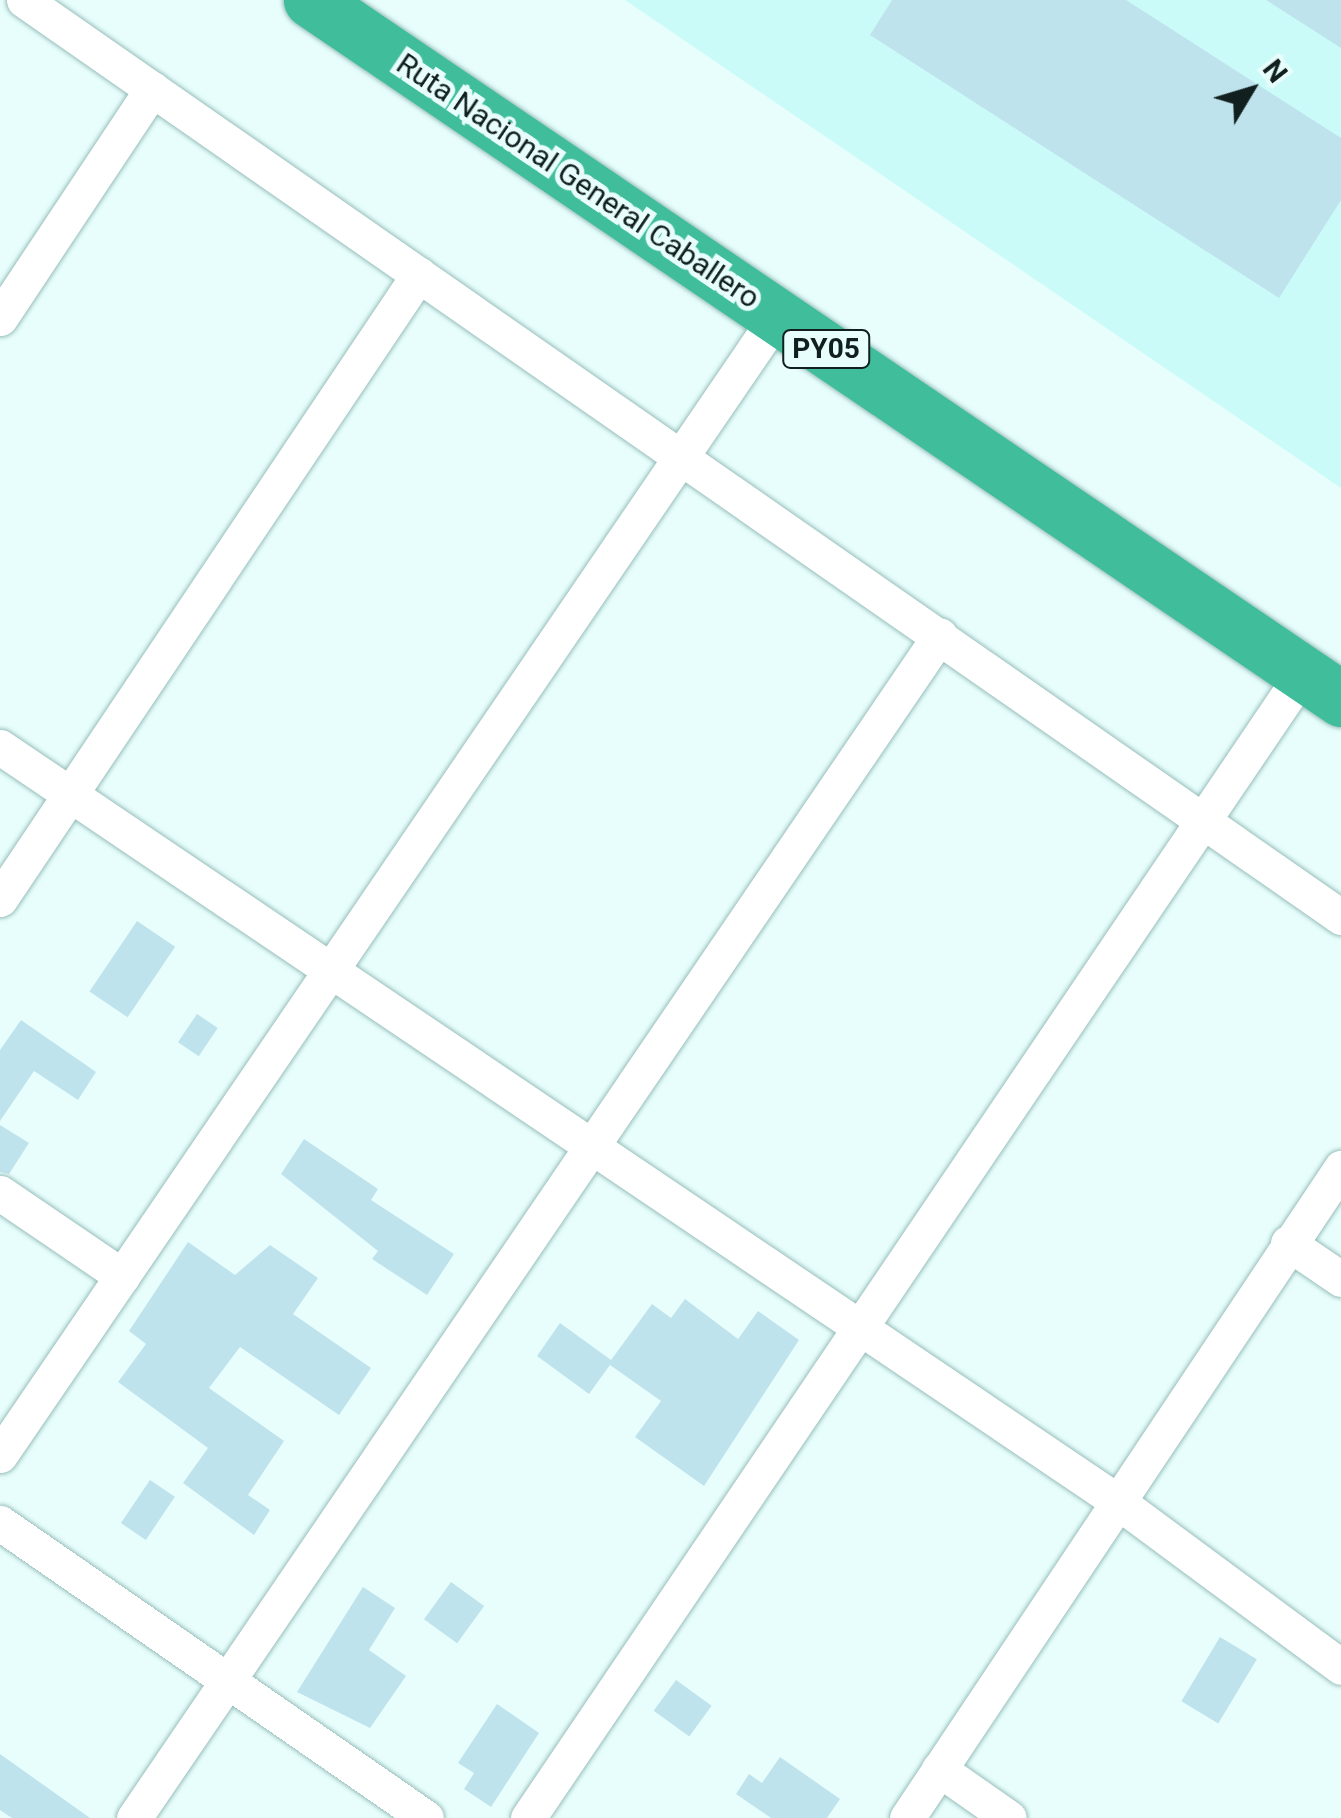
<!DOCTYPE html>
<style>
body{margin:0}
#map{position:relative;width:1341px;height:1818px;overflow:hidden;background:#e7fefc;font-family:Roboto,sans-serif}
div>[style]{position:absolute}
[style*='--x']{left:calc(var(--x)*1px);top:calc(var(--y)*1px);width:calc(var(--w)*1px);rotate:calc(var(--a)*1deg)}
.built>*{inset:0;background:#cafbf8}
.building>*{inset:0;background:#bfe3ed;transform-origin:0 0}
.roads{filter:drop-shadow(0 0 2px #98bebb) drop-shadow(0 0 2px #98bebb)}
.minor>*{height:35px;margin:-17.5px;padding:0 17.5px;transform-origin:17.5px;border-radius:17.5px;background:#fff}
.trunk>*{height:55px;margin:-27.5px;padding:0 27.5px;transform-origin:27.5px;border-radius:27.5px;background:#40be9c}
span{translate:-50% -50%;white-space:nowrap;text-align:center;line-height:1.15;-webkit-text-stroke:10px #e7fefc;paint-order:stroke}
.shield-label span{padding:2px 8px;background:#e7fefc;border:2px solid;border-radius:8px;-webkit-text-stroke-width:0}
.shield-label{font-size:28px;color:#11201f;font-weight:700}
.street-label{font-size:30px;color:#11201f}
.north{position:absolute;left:1201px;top:40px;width:100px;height:100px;-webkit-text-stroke:8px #e7fefc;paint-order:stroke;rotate:52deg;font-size:28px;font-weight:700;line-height:40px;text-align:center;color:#11201f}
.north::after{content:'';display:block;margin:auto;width:35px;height:45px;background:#11201f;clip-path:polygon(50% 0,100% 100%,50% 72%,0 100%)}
</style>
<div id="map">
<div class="built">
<i style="clip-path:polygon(625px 0,1341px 0,1341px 488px)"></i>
</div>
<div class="building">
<i style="clip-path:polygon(892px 0,1126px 0,1341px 138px,1341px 200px,1279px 298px,870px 35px)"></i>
<i style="clip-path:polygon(1266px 0,1341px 0,1341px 48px)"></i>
<i style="left:137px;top:921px;width:46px;height:85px;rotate:34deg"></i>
<i style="left:197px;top:1014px;width:25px;height:34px;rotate:34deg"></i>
<i style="clip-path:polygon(21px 1020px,96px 1072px,78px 1100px,34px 1071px,0 1121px,0 1050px)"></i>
<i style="clip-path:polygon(0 1125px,29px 1143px,9px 1174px,0 1172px)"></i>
<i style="clip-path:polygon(304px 1139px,378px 1189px,371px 1200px,454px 1254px,427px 1295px,372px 1259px,378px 1251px,281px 1174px)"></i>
<i style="clip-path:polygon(188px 1242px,235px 1275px,270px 1245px,318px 1278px,293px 1314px,371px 1368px,339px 1415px,240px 1347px,209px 1388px,284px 1441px,248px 1495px,270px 1510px,254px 1535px,183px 1483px,208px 1448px,118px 1382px,146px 1344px,129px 1331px)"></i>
<i style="clip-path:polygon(685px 1299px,738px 1339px,758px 1311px,799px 1340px,704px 1486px,635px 1437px,661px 1401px,610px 1365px,589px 1394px,537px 1356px,560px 1323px,611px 1360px,652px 1304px,671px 1318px)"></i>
<i style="left:150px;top:1480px;width:30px;height:52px;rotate:34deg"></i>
<i style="left:451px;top:1582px;width:41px;height:46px;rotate:36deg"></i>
<i style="clip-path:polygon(363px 1587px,395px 1608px,369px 1650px,406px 1676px,370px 1728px,297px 1692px)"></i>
<i style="left:1220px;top:1637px;width:43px;height:75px;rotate:31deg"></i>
<i style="left:676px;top:1680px;width:44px;height:38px;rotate:36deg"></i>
<i style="clip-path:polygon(497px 1704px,539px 1733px,491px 1807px,464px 1789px,474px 1773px,458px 1763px)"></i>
<i style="clip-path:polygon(0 1754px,90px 1818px,12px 1818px,0 1810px)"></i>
<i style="clip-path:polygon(780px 1757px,840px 1799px,827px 1818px,771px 1818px,736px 1794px,749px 1774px,762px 1783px)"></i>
</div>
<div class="roads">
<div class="minor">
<i style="--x:24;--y:0;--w:1605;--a:34.85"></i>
<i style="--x:0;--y:318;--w:275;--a:-56.4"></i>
<i style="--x:0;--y:747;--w:1348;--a:34.02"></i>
<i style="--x:1117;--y:1501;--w:279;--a:36.5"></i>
<i style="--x:0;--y:899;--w:752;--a:-56.16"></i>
<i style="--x:0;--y:1193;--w:148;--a:34.2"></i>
<i style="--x:1288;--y:1243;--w:64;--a:34.2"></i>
<i style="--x:0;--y:1455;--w:1379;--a:-55.7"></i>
<i style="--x:0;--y:1523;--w:518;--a:34.7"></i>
<i style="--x:939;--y:1769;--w:85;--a:35"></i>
<i style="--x:134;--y:1818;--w:1431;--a:-55.73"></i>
<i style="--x:528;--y:1818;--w:1383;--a:-55.91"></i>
<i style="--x:907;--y:1818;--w:782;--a:-56.27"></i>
</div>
<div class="trunk">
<i style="--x:311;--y:0;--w:1245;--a:34.16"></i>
</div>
</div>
<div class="shield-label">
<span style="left:826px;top:349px">PY05</span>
</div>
<div class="street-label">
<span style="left:578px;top:181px;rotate:34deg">Ruta Nacional General Caballero</span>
</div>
<div class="north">N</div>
</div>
